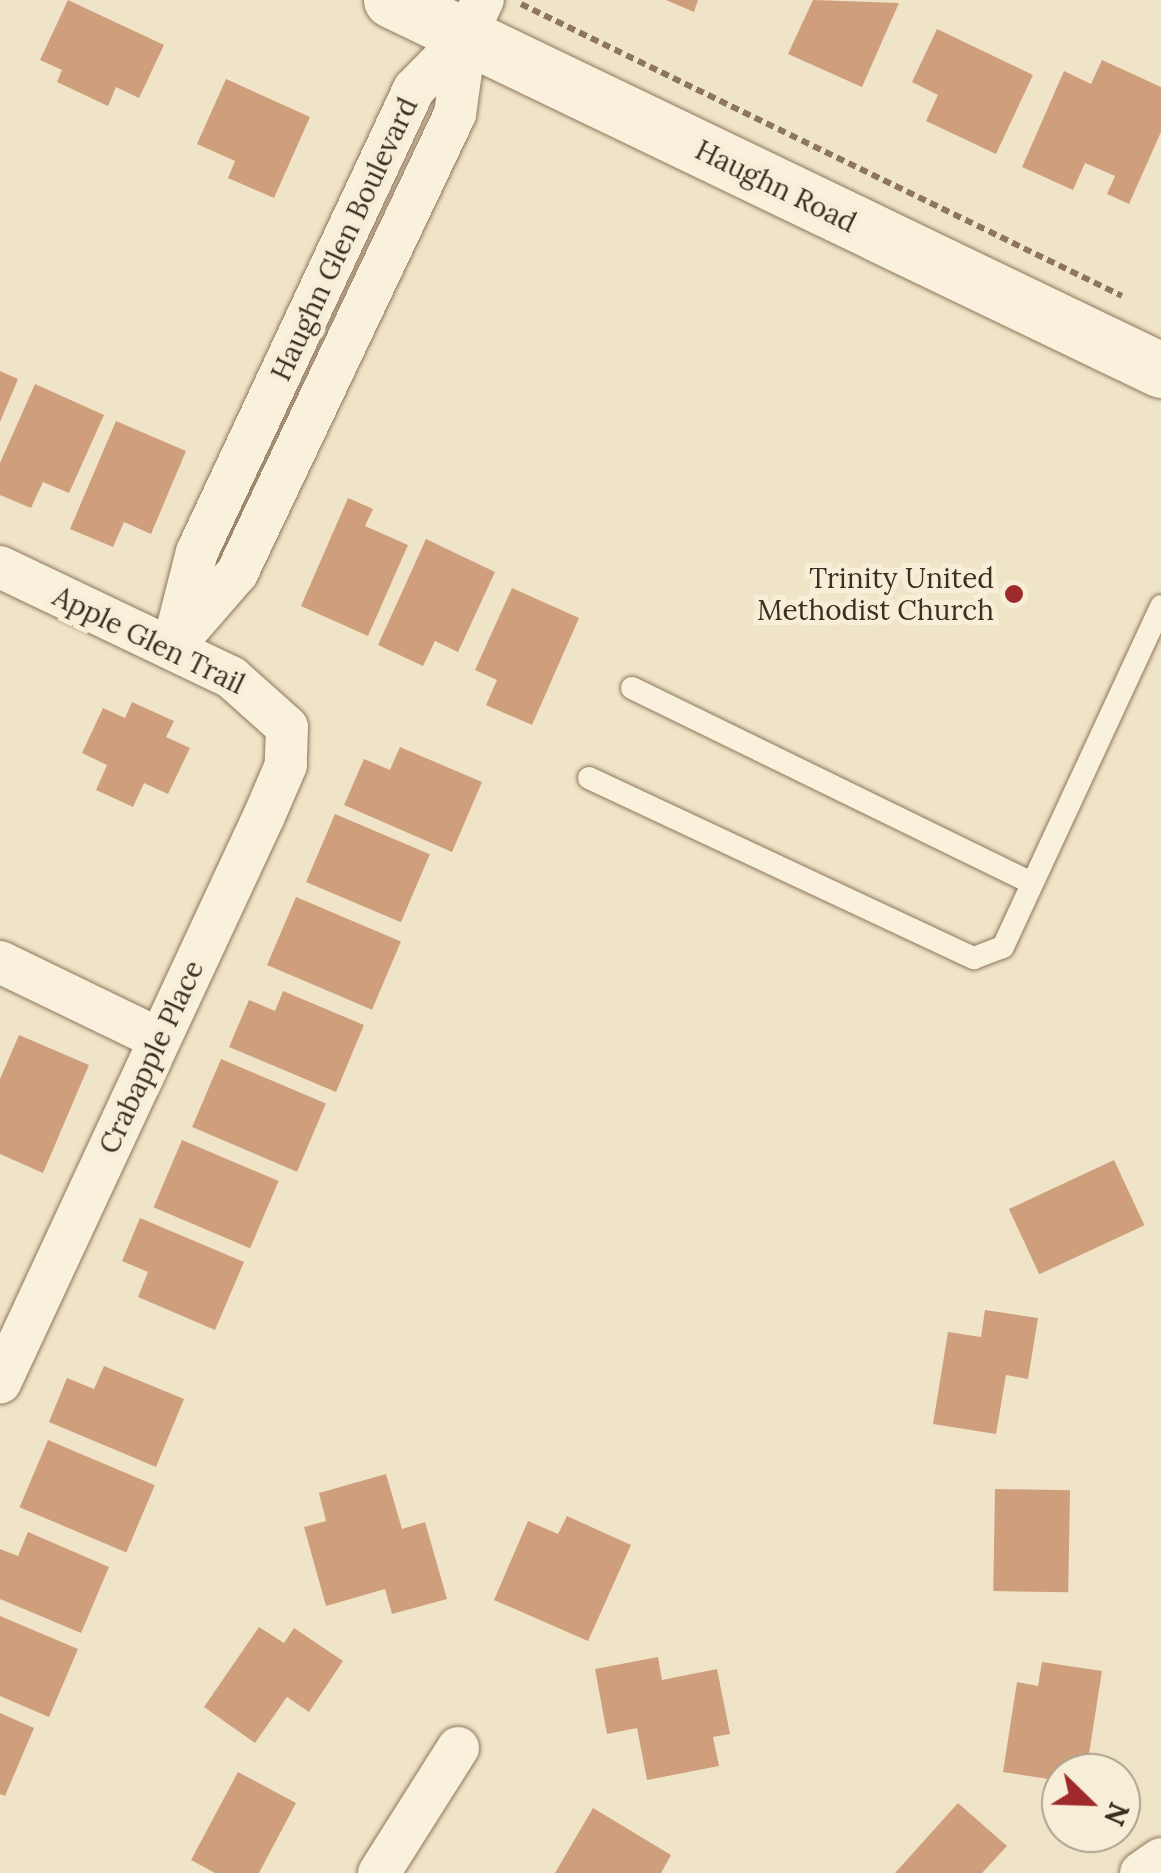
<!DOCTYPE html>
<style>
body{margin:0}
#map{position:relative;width:1161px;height:1873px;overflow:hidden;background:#f0e4c8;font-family:Lora,serif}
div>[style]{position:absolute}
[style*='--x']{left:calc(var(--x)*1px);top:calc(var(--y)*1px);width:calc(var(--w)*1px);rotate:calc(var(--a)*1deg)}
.building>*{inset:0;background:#cf9f7d;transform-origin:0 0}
.path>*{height:6px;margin-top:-3px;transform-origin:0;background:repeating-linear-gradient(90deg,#8d765c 0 8px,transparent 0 13px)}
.roads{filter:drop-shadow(0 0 2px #8d765c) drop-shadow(0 0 2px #8d765c)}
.lane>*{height:22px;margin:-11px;padding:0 11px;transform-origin:11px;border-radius:11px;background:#faf1dc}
.street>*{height:42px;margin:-21px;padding:0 21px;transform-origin:21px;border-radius:21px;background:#faf1dc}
.secondary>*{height:55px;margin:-27.5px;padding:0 27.5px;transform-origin:27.5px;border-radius:27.5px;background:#faf1dc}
.dots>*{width:28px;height:28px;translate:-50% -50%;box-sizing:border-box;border:5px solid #f7eed8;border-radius:50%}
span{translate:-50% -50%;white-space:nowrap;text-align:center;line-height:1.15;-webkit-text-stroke:10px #f7eed8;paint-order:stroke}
.street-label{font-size:28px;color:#3d2e20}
.poi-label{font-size:28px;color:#3d2e20}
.right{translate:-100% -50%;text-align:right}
.north{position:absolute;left:1041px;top:1753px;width:100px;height:100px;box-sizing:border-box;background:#f7eed8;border:2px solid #ada18e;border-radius:50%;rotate:113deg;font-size:28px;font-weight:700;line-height:40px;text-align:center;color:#3d2e20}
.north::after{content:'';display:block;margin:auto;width:35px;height:45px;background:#9e2a2b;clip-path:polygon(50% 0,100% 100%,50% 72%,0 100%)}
</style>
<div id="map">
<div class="building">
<i style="clip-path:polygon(68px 0,164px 45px,139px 98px,116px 87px,108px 106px,57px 82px,62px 70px,40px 60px)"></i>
<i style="clip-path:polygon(666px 0,698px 0,694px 12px)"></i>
<i style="clip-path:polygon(813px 0,899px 3px,862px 87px,788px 54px)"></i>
<i style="clip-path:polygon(937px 29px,1033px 75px,996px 154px,926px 121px,938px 95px,912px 82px)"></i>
<i style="clip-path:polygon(1102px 60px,1161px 87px,1161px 132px,1129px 204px,1107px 194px,1115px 176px,1085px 163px,1073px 190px,1022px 167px,1064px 71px,1091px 84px)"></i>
<i style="clip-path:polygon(226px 79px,310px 117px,274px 198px,228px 178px,235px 161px,197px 144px)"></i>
<i style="clip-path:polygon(0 371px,18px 379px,0 422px)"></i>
<i style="clip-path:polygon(35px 384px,104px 415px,69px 493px,43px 482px,31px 508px,0 495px,0 463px)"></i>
<i style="clip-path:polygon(116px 421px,186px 451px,151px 534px,124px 522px,113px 547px,70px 529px)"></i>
<i style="clip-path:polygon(348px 498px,373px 509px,365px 526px,408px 545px,368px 636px,301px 606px)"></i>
<i style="clip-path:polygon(426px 539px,495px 572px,458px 652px,435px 641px,423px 666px,378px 645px)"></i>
<i style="clip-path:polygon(512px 588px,579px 618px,532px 725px,486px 705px,497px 680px,475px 670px)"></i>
<i style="clip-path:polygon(132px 702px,174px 721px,166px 737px,190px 748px,168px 794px,144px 783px,133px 807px,96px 790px,107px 765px,82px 753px,103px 708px,125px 718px)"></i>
<i style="clip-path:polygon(400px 747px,482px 782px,452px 852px,344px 805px,364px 759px,390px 770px)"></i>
<i style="left:335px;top:814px;width:103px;height:74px;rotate:23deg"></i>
<i style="left:296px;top:897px;width:114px;height:74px;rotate:23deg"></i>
<i style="clip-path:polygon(283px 991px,364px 1025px,336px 1092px,229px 1047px,249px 1000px,275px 1011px)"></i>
<i style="clip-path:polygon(19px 1035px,89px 1065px,43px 1173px,0 1154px,0 1079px)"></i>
<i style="left:221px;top:1059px;width:114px;height:74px;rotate:23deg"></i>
<i style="left:182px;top:1140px;width:105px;height:73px;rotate:23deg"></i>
<i style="left:1114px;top:1160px;width:72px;height:116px;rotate:65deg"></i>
<i style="clip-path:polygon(140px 1218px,244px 1262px,215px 1330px,138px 1297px,148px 1272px,122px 1261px)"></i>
<i style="clip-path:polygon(985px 1310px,1038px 1318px,1028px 1379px,1006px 1375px,996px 1434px,933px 1424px,948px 1332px,981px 1337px)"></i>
<i style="clip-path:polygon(104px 1366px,184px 1399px,156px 1467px,49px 1422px,67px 1378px,94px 1389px)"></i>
<i style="left:48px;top:1440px;width:116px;height:73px;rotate:23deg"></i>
<i style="clip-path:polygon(386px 1474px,402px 1529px,425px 1522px,447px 1599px,392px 1614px,385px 1589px,326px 1606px,304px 1527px,326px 1521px,319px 1493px)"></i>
<i style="left:995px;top:1489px;width:75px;height:102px;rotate:1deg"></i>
<i style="clip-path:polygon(567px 1516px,631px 1545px,588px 1641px,494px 1600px,528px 1521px,558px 1534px)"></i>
<i style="clip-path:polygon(28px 1532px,109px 1567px,81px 1633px,0 1599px,0 1549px,18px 1556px)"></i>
<i style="clip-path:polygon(0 1616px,78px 1649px,49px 1717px,0 1696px)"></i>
<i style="clip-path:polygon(259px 1627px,284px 1643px,294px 1628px,343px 1661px,309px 1712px,287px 1697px,255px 1743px,204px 1707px)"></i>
<i style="clip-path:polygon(658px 1657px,662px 1680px,717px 1669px,730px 1734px,713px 1737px,719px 1766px,647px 1780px,637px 1728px,607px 1734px,595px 1669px)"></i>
<i style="clip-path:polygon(1042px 1662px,1102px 1671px,1086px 1773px,1061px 1773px,1061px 1781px,1003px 1772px,1017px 1682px,1038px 1686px)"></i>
<i style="clip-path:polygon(0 1713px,34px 1728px,5px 1796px,0 1794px)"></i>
<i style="clip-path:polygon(238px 1772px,296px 1803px,259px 1873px,215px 1873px,191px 1860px)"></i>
<i style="clip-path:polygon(958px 1803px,1007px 1846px,982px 1873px,895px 1873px)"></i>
<i style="clip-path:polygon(593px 1808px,671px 1855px,661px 1873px,555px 1873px)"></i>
</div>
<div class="path">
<i style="--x:521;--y:4;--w:668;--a:25.91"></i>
</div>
<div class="roads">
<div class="lane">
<i style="--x:632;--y:688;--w:445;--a:26"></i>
<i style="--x:589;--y:778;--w:425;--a:25.1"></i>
<i style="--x:974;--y:958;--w:31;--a:-21"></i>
<i style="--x:1003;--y:947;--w:376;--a:-65.1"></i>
</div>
<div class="street">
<i style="--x:0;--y:567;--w:256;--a:25.5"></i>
<i style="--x:231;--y:677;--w:75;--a:41.8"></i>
<i style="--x:287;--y:727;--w:38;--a:92"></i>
<i style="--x:286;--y:765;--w:56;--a:113.3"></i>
<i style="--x:264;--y:816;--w:625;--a:114.97"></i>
<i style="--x:175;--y:638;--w:89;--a:-75.7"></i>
<i style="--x:197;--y:552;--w:511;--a:-64.89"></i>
<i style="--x:414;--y:89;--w:74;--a:-45.5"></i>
<i style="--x:172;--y:648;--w:99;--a:-49.1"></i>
<i style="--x:237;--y:573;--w:508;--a:-64.59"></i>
<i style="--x:455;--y:114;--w:79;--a:-82"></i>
<i style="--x:466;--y:36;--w:40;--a:-65"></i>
<i style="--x:0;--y:962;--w:177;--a:25.8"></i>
<i style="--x:379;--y:1873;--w:148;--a:-57.7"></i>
<i style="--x:1141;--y:1873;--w:24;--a:-35"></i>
</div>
<div class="secondary">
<i style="--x:391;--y:0;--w:854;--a:25.67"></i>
</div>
</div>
<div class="dots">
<i style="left:1014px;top:594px;background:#9e2a2b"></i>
</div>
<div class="street-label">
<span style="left:776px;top:186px;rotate:26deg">Haughn Road</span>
<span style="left:344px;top:239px;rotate:-65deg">Haughn Glen Boulevard</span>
<span style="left:149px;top:640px;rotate:26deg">Apple Glen Trail</span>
<span style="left:151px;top:1057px;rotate:-65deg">Crabapple Place</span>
</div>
<div class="poi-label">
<span class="right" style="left:994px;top:594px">Trinity United<br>Methodist Church</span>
</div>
<div class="north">N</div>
</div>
